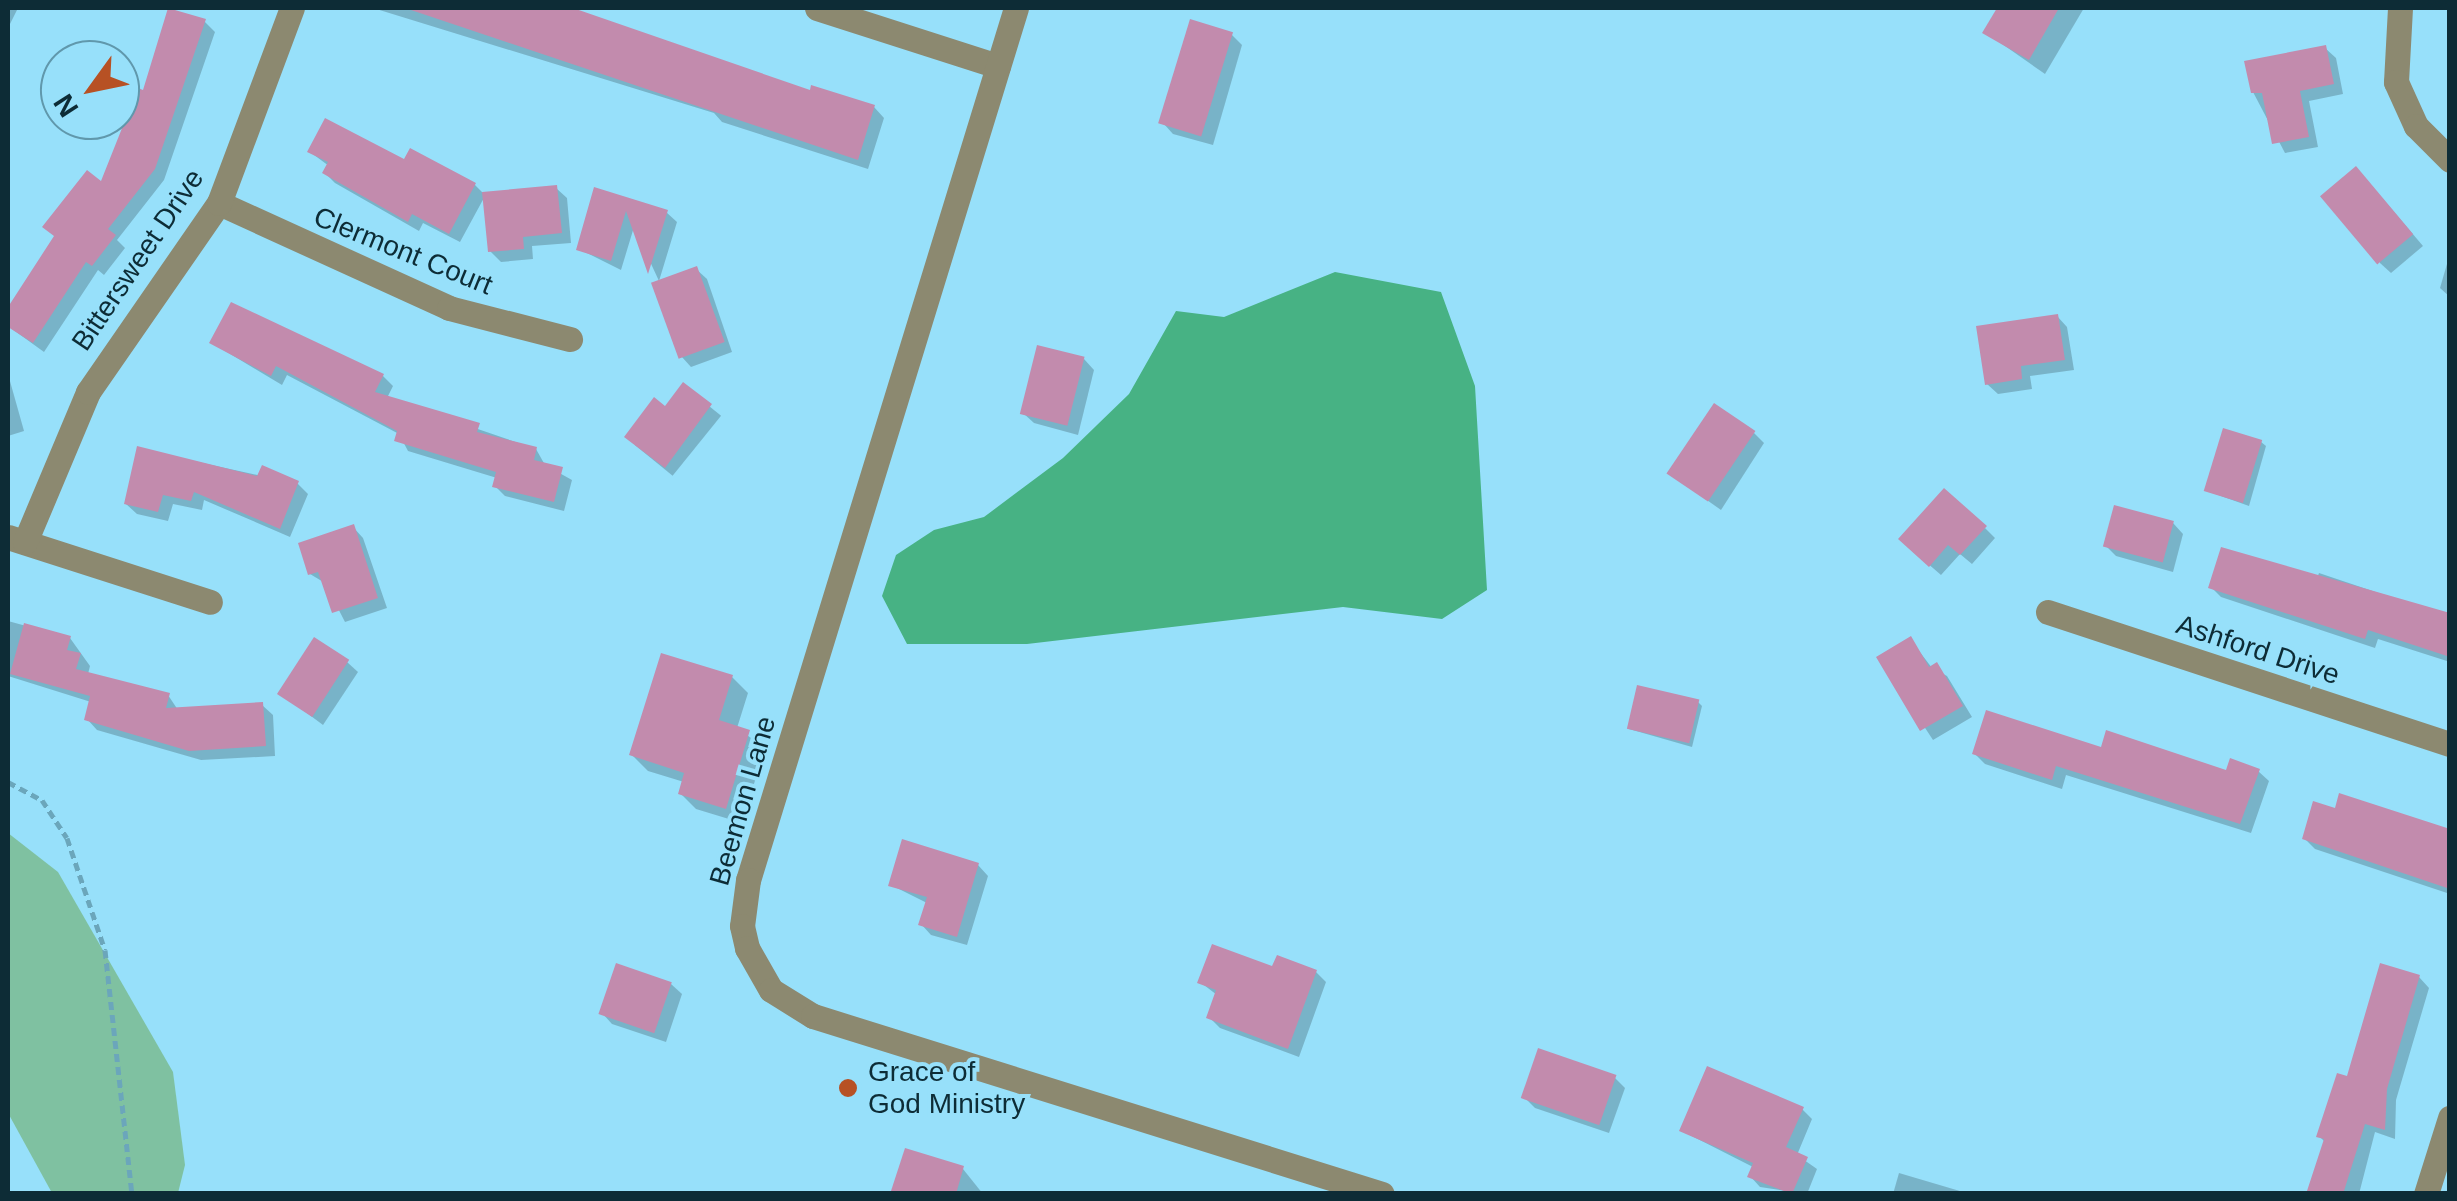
<!DOCTYPE html>
<style>
body{margin:0}
#map{position:relative;width:2457px;height:1201px;overflow:hidden;background:#97e0fa;font-family:Arial,sans-serif}
div>[style]{position:absolute}
[style*='--x']{left:calc(var(--x)*1px);top:calc(var(--y)*1px);width:calc(var(--w)*1px);rotate:calc(var(--a)*1deg)}
.green>*{inset:0;background:#7fc1a1}
.forest>*{inset:0;background:#47b284}
.shadow>*{inset:0;background:#0003;transform-origin:0 0}
.building>*{inset:0;background:#c28bad;transform-origin:0 0}
.path>*{height:5px;margin-top:-2.5px;transform-origin:0;background:repeating-linear-gradient(90deg,#6ba6bb 0 8px,transparent 0 13px)}
.street>*{height:25px;margin:-12.5px;padding:0 12.5px;transform-origin:12.5px;border-radius:12.5px;background:#8c8970}
.dots>*{width:28px;height:28px;translate:-50% -50%;box-sizing:border-box;border:5px solid #97e0fa;border-radius:50%}
span{translate:-50% -50%;white-space:nowrap;text-align:center;line-height:1.15;-webkit-text-stroke:8px #97e0fa;paint-order:stroke}
.street-label{font-size:28px;color:#0d2c36}
.poi-label{font-size:28px;color:#0d2c36}
.left{translate:0 -50%;text-align:left}
.frame{position:absolute;inset:0;border:10px solid #0d2c36;pointer-events:none}
.north{position:absolute;left:40px;top:40px;width:100px;height:100px;box-sizing:border-box;background:#97e0fa;border:2px solid #6098ac;border-radius:50%;rotate:237deg;font-size:28px;font-weight:700;line-height:40px;text-align:center;color:#0d2c36}
.north::after{content:'';display:block;margin:auto;width:35px;height:45px;background:#b75124;clip-path:polygon(50% 0,100% 100%,50% 72%,0 100%)}
</style>
<div id="map">
<div class="green">
<i style="clip-path:polygon(8px 833px,58px 872px,173px 1072px,185px 1165px,178px 1193px,52px 1193px,8px 1113px)"></i>
</div>
<div class="forest">
<i style="clip-path:polygon(1335px 272px,1441px 292px,1475px 386px,1487px 590px,1442px 619px,1343px 607px,1027px 644px,907px 644px,882px 596px,896px 555px,934px 530px,984px 517px,1063px 458px,1129px 394px,1176px 311px,1224px 317px)"></i>
</div>
<div class="shadow">
<i style="clip-path:polygon(8px 8px,18px 8px,8px 28px)"></i>
<i style="clip-path:polygon(373px 8px,561px 8px,811px 94px,874px 107px,884px 118px,868px 169px,722px 122px,714px 113px)"></i>
<i style="clip-path:polygon(2000px 8px,2084px 8px,2045px 74px,1985px 32px)"></i>
<i style="clip-path:polygon(204px 21px,215px 32px,164px 180px,117px 240px,125px 248px,104px 275px,98px 270px,44px 352px,8px 326px,8px 312px,56px 237px,102px 185px,145px 93px)"></i>
<i style="clip-path:polygon(1231px 34px,1242px 45px,1213px 145px,1173px 134px,1163px 123px)"></i>
<i style="clip-path:polygon(2325px 48px,2336px 58px,2343px 94px,2309px 101px,2318px 147px,2285px 153px,2253px 92px)"></i>
<i style="clip-path:polygon(310px 152px,405px 163px,475px 185px,484px 194px,556px 188px,567px 198px,571px 243px,532px 246px,533px 259px,501px 262px,490px 251px,485px 196px,460px 242px,423px 223px,419px 231px,335px 183px,325px 173px,329px 166px)"></i>
<i style="clip-path:polygon(2366px 179px,2423px 246px,2391px 273px,2380px 263px)"></i>
<i style="clip-path:polygon(596px 191px,666px 212px,677px 222px,659px 281px,634px 227px,621px 270px,579px 249px)"></i>
<i style="clip-path:polygon(2449px 257px,2450px 257px,2450px 297px,2440px 288px)"></i>
<i style="clip-path:polygon(696px 269px,707px 279px,732px 352px,691px 367px,681px 356px)"></i>
<i style="clip-path:polygon(2057px 316px,2067px 327px,2074px 370px,2030px 376px,2032px 389px,1998px 394px,1987px 384px)"></i>
<i style="clip-path:polygon(212px 343px,383px 376px,393px 386px,387px 398px,536px 449px,545px 465px,572px 480px,564px 511px,505px 496px,495px 486px,497px 478px,408px 451px,399px 434px,287px 375px,282px 385px)"></i>
<i style="clip-path:polygon(1084px 359px,1094px 370px,1078px 435px,1034px 423px,1023px 413px)"></i>
<i style="clip-path:polygon(8px 374px,24px 431px,8px 436px)"></i>
<i style="left:683px;top:385px;width:49px;height:77px;rotate:39deg"></i>
<i style="clip-path:polygon(1754px 433px,1764px 443px,1721px 510px,1670px 474px)"></i>
<i style="clip-path:polygon(2261px 442px,2266px 446px,2249px 506px,2207px 491px)"></i>
<i style="clip-path:polygon(139px 449px,298px 484px,308px 494px,290px 537px,204px 500px,202px 510px,173px 504px,168px 521px,137px 514px,126px 504px)"></i>
<i style="clip-path:polygon(2173px 523px,2183px 534px,2173px 572px,2116px 556px,2106px 546px)"></i>
<i style="clip-path:polygon(353px 527px,363px 538px,387px 608px,345px 622px,325px 583px,310px 574px)"></i>
<i style="clip-path:polygon(1985px 528px,1995px 538px,1972px 564px,1960px 554px,1941px 575px,1911px 549px)"></i>
<i style="clip-path:polygon(2319px 573px,2450px 617px,2450px 662px,2378px 639px,2375px 648px,2221px 597px,2211px 587px,2316px 581px)"></i>
<i style="clip-path:polygon(8px 621px,70px 638px,90px 666px,88px 674px,168px 695px,178px 710px,262px 705px,273px 715px,275px 756px,201px 760px,97px 730px,87px 719px,91px 702px,8px 676px)"></i>
<i style="clip-path:polygon(1910px 639px,1932px 668px,1947px 676px,1972px 717px,1933px 740px,1879px 658px)"></i>
<i style="clip-path:polygon(347px 662px,358px 672px,323px 725px,280px 693px)"></i>
<i style="clip-path:polygon(732px 677px,748px 693px,737px 728px,765px 748px,742px 823px,696px 809px,680px 793px,684px 782px,648px 771px,632px 755px)"></i>
<i style="clip-path:polygon(1698px 702px,1702px 706px,1692px 747px,1629px 729px)"></i>
<i style="clip-path:polygon(2102px 750px,2227px 773px,2258px 771px,2269px 781px,2251px 833px,2066px 775px,2062px 789px,1985px 764px,1975px 754px)"></i>
<i style="clip-path:polygon(2450px 832px,2450px 894px,2315px 849px,2304px 838px)"></i>
<i style="clip-path:polygon(978px 865px,988px 876px,967px 945px,931px 935px,921px 924px,927px 903px,891px 885px)"></i>
<i style="clip-path:polygon(1274px 970px,1316px 972px,1326px 982px,1299px 1057px,1220px 1028px,1209px 1017px,1217px 995px,1200px 982px)"></i>
<i style="clip-path:polygon(2419px 977px,2429px 988px,2396px 1100px,2395px 1139px,2375px 1132px,2359px 1194px,2308px 1194px,2325px 1142px,2319px 1136px,2349px 1079px)"></i>
<i style="clip-path:polygon(671px 984px,682px 994px,666px 1042px,612px 1024px,602px 1013px)"></i>
<i style="clip-path:polygon(1614px 1077px,1625px 1088px,1609px 1133px,1535px 1108px,1524px 1097px)"></i>
<i style="clip-path:polygon(1802px 1109px,1812px 1119px,1797px 1155px,1817px 1169px,1807px 1194px,1760px 1187px,1750px 1176px,1753px 1167px,1682px 1131px)"></i>
<i style="clip-path:polygon(963px 1169px,983px 1194px,893px 1194px)"></i>
<i style="clip-path:polygon(1899px 1173px,1970px 1194px,1893px 1194px)"></i>
</div>
<div class="building">
<i style="clip-path:polygon(168px 8px,206px 19px,155px 169px,108px 229px,116px 235px,92px 266px,86px 262px,33px 343px,8px 327px,8px 307px,54px 236px,42px 227px,87px 170px,101px 181px,138px 88px,143px 90px)"></i>
<i style="clip-path:polygon(405px 8px,573px 8px,810px 90px,811px 85px,875px 105px,858px 160px)"></i>
<i style="clip-path:polygon(1997px 8px,2059px 8px,2029px 60px,1982px 33px)"></i>
<i style="left:1190px;top:19px;width:45px;height:109px;rotate:17deg"></i>
<i style="clip-path:polygon(2326px 45px,2334px 84px,2300px 91px,2309px 137px,2272px 144px,2262px 93px,2251px 93px,2244px 61px)"></i>
<i style="clip-path:polygon(325px 118px,404px 159px,410px 148px,476px 183px,449px 234px,412px 214px,408px 222px,322px 173px,328px 162px,307px 152px)"></i>
<i style="left:2356px;top:166px;width:89px;height:47px;rotate:50deg"></i>
<i style="clip-path:polygon(557px 185px,562px 233px,523px 237px,524px 249px,488px 252px,482px 192px)"></i>
<i style="clip-path:polygon(594px 187px,668px 210px,648px 274px,626px 211px,611px 261px,576px 250px)"></i>
<i style="left:697px;top:266px;width:81px;height:49px;rotate:70deg"></i>
<i style="clip-path:polygon(231px 302px,384px 374px,375px 392px,480px 423px,477px 432px,537px 447px,534px 460px,563px 467px,554px 502px,492px 487px,496px 472px,394px 441px,397px 431px,276px 366px,271px 376px,209px 343px)"></i>
<i style="clip-path:polygon(2058px 314px,2065px 360px,2021px 366px,2022px 379px,1985px 385px,1976px 326px)"></i>
<i style="left:1037px;top:345px;width:49px;height:71px;rotate:14deg"></i>
<i style="clip-path:polygon(683px 382px,712px 404px,665px 468px,624px 437px,654px 397px,665px 406px)"></i>
<i style="left:1714px;top:403px;width:50px;height:85px;rotate:34deg"></i>
<i style="left:2223px;top:428px;width:41px;height:66px;rotate:17deg"></i>
<i style="clip-path:polygon(137px 446px,257px 476px,262px 465px,299px 481px,280px 529px,194px 492px,191px 501px,163px 495px,158px 512px,124px 504px)"></i>
<i style="clip-path:polygon(1944px 488px,1987px 526px,1960px 555px,1948px 545px,1929px 567px,1898px 539px)"></i>
<i style="left:2114px;top:505px;width:62px;height:43px;rotate:15deg"></i>
<i style="clip-path:polygon(354px 524px,378px 598px,332px 613px,318px 572px,308px 575px,298px 543px)"></i>
<i style="clip-path:polygon(2221px 547px,2450px 613px,2450px 657px,2368px 630px,2365px 639px,2208px 588px)"></i>
<i style="clip-path:polygon(24px 623px,71px 636px,67px 650px,81px 653px,76px 669px,170px 693px,166px 708px,263px 702px,266px 746px,189px 751px,84px 720px,90px 696px,10px 674px)"></i>
<i style="clip-path:polygon(1911px 636px,1929px 667px,1937px 662px,1963px 706px,1920px 731px,1876px 657px)"></i>
<i style="left:314px;top:637px;width:42px;height:68px;rotate:33deg"></i>
<i style="clip-path:polygon(661px 653px,733px 675px,719px 720px,750px 730px,726px 809px,678px 794px,684px 773px,629px 755px)"></i>
<i style="left:1637px;top:685px;width:64px;height:45px;rotate:13deg"></i>
<i style="clip-path:polygon(1986px 710px,2101px 747px,2106px 730px,2226px 770px,2230px 758px,2260px 769px,2240px 824px,2056px 766px,2052px 780px,1972px 754px)"></i>
<i style="clip-path:polygon(2339px 793px,2450px 829px,2450px 889px,2302px 839px,2313px 801px,2335px 808px)"></i>
<i style="clip-path:polygon(902px 839px,979px 863px,957px 937px,918px 925px,927px 897px,888px 886px)"></i>
<i style="clip-path:polygon(1212px 944px,1272px 966px,1277px 955px,1317px 970px,1288px 1049px,1206px 1018px,1216px 990px,1197px 983px)"></i>
<i style="left:616px;top:963px;width:59px;height:54px;rotate:19deg"></i>
<i style="clip-path:polygon(2380px 963px,2420px 975px,2387px 1089px,2385px 1130px,2365px 1124px,2343px 1194px,2306px 1194px,2324px 1139px,2316px 1137px,2337px 1073px,2347px 1076px)"></i>
<i style="left:1538px;top:1048px;width:83px;height:53px;rotate:19deg"></i>
<i style="clip-path:polygon(1707px 1066px,1804px 1107px,1786px 1147px,1808px 1157px,1792px 1194px,1747px 1177px,1753px 1163px,1679px 1131px)"></i>
<i style="clip-path:polygon(905px 1148px,964px 1166px,956px 1194px,890px 1194px)"></i>
</div>
<div class="path">
<i style="--x:8;--y:782;--w:38;--a:28"></i>
<i style="--x:42;--y:800;--w:45;--a:56.7"></i>
<i style="--x:67;--y:838;--w:118;--a:71.3"></i>
<i style="--x:105;--y:950;--w:245;--a:83.7"></i>
</div>
<div class="street">
<i style="--x:817;--y:8;--w:190;--a:17.8"></i>
<i style="--x:1016;--y:8;--w:912;--a:107.08"></i>
<i style="--x:748;--y:880;--w:46;--a:97.4"></i>
<i style="--x:742;--y:926;--w:23;--a:77"></i>
<i style="--x:747;--y:948;--w:48;--a:60.3"></i>
<i style="--x:771;--y:990;--w:49;--a:31.8"></i>
<i style="--x:813;--y:1016;--w:596;--a:17.37"></i>
<i style="--x:2400;--y:8;--w:74;--a:93.1"></i>
<i style="--x:2396;--y:82;--w:48;--a:65.6"></i>
<i style="--x:2416;--y:126;--w:48;--a:45"></i>
<i style="--x:219;--y:203;--w:253;--a:24.5"></i>
<i style="--x:449;--y:308;--w:125;--a:14.4"></i>
<i style="--x:8;--y:537;--w:212;--a:17.8"></i>
<i style="--x:25;--y:542;--w:163;--a:-67.2"></i>
<i style="--x:88;--y:392;--w:230;--a:-55.3"></i>
<i style="--x:219;--y:203;--w:208;--a:-69.5"></i>
<i style="--x:2048;--y:612;--w:423;--a:18.2"></i>
<i style="--x:2426;--y:1194;--w:80;--a:-72.5"></i>
</div>
<div class="dots">
<i style="left:848px;top:1088px;background:#b75124"></i>
</div>
<div class="street-label">
<span style="left:403px;top:251px;rotate:22deg">Clermont Court</span>
<span style="left:138px;top:260px;rotate:-56deg">Bittersweet Drive</span>
<span style="left:2258px;top:650px;rotate:18deg">Ashford Drive</span>
<span style="left:743px;top:801px;rotate:-74deg">Beemon Lane</span>
</div>
<div class="poi-label">
<span class="left" style="left:868px;top:1088px">Grace of<br>God Ministry</span>
</div>
<div class="frame"></div>
<div class="north">N</div>
</div>
